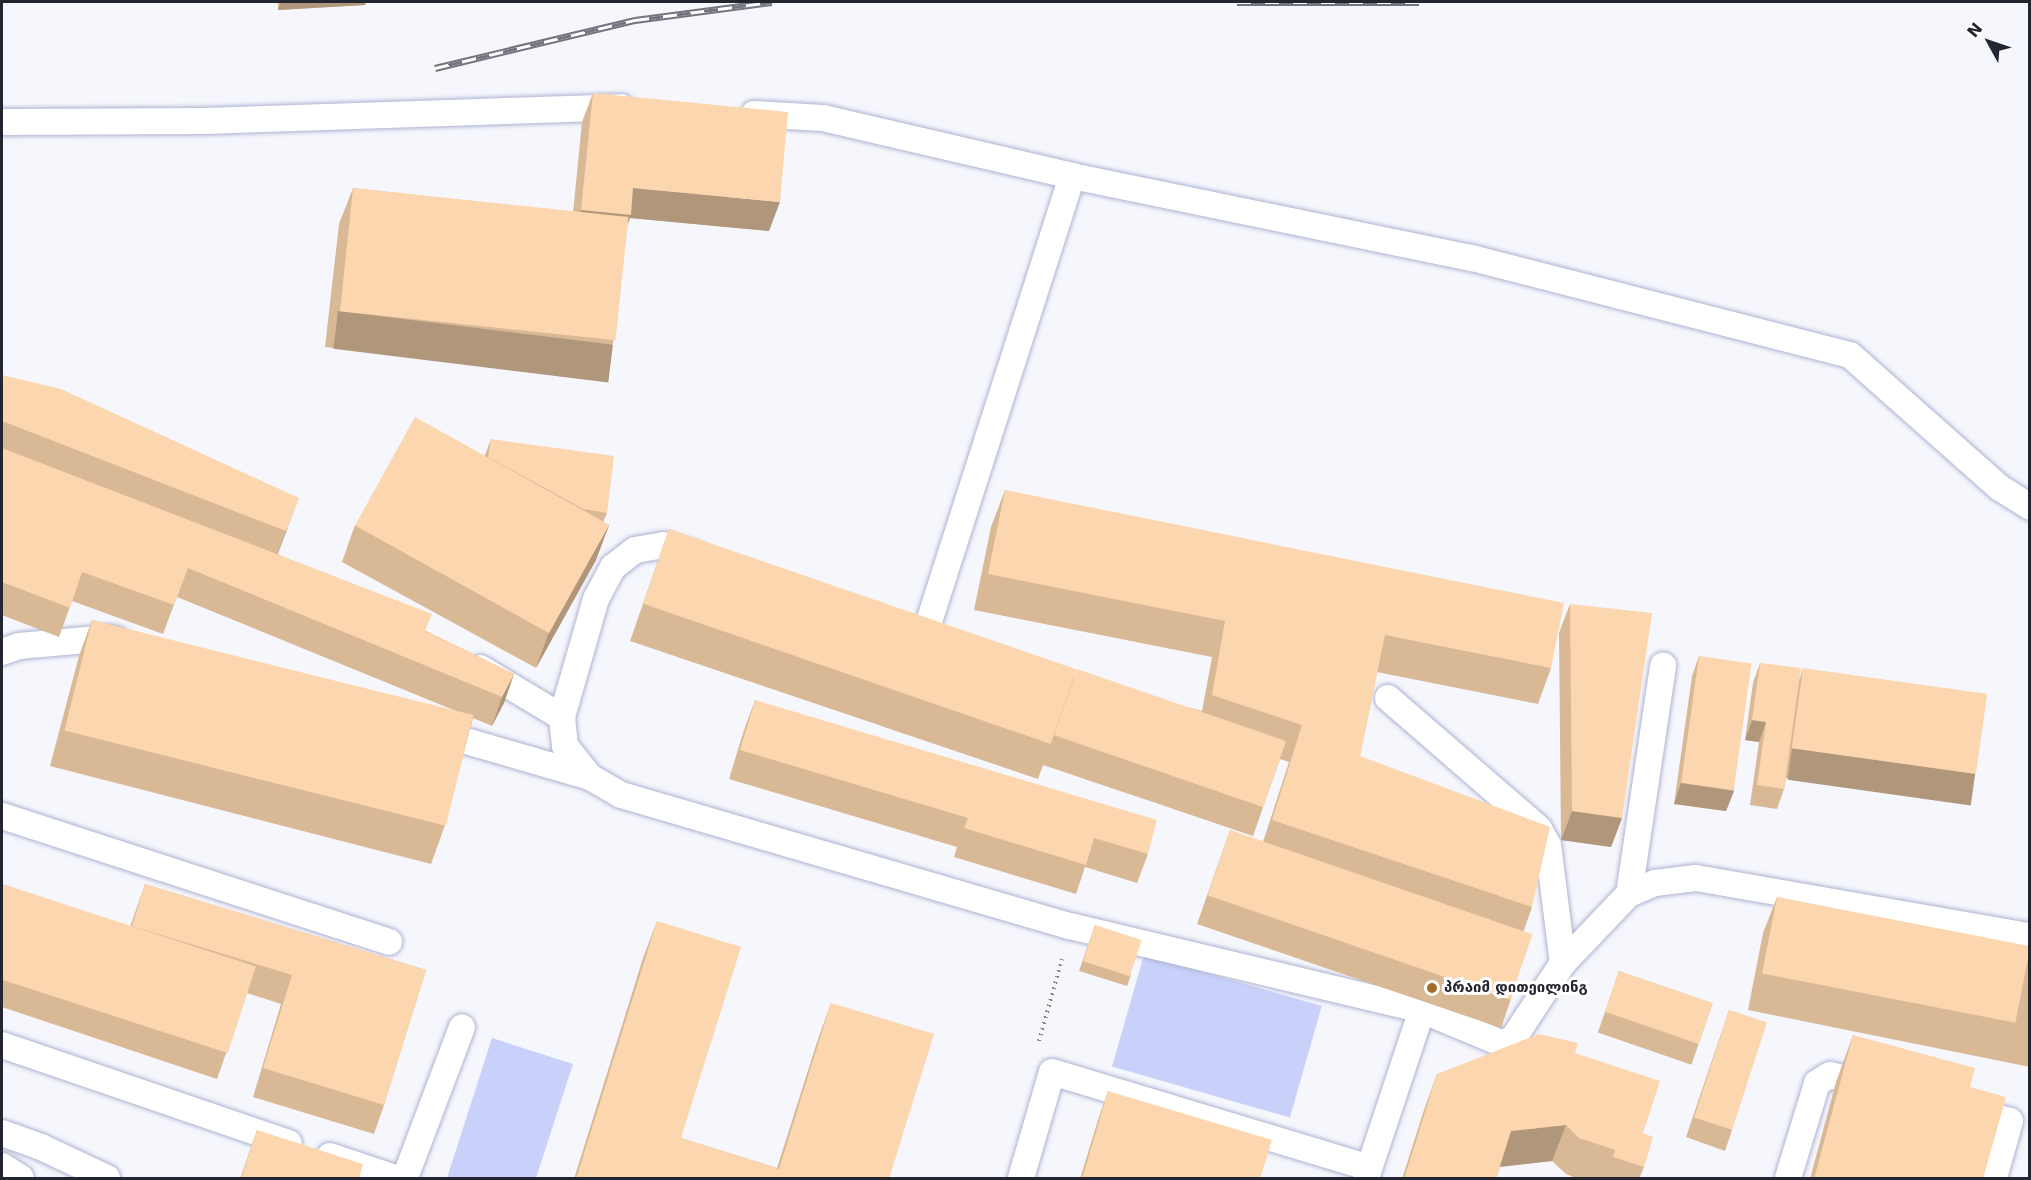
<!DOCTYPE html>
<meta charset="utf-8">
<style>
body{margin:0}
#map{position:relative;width:2031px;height:1180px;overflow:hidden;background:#f6f7fd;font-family:"DejaVu Sans","Noto Sans Georgian",sans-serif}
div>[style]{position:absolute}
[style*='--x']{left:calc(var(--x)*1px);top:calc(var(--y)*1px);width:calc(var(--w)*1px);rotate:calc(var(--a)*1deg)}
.green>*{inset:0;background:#c9d0fa;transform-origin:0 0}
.path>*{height:4px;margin-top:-2px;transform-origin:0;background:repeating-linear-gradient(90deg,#85868f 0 1.5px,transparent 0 6px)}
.roads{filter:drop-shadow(0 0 2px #aeb3d1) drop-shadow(0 0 2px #aeb3d1)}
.service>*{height:26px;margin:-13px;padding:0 13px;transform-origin:13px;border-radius:13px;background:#fff}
.rail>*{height:7px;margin-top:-3.5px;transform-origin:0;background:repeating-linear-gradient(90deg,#fff 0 14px,#73747d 0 28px);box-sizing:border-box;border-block:2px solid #73747d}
.wall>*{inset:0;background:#d9b896;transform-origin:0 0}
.shaded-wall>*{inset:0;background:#b0967a;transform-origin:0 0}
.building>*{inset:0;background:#fcd6ae;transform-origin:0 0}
.dots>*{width:16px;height:16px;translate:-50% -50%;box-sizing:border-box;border:3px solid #fff;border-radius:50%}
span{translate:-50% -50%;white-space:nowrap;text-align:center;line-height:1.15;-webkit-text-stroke:6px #fff;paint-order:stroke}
.poi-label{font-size:15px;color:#232530;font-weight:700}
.left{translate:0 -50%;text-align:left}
.frame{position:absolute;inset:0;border:3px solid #232530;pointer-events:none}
.north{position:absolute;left:1959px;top:12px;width:60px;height:60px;-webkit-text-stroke:4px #fff;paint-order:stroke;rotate:310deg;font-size:16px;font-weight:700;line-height:24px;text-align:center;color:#232530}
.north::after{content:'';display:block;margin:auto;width:21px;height:27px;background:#232530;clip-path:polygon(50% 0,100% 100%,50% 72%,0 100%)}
</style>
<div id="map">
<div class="green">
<i style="left:1144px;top:955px;width:185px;height:116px;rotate:16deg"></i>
<i style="clip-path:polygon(492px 1038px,573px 1064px,536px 1178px,447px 1178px)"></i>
</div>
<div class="path">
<i style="--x:1039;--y:1041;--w:85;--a:-74.3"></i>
</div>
<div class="roads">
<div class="service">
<i style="--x:754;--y:114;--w:69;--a:3.3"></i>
<i style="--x:823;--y:118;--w:256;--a:13.1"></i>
<i style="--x:1072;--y:176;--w:408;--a:11.6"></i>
<i style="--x:1472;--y:258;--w:390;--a:14.4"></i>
<i style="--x:1850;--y:355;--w:200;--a:41.6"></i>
<i style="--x:2000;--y:488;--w:36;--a:32"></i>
<i style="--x:2;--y:122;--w:202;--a:-0.3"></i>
<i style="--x:204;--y:121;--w:418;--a:-1.9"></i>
<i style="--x:696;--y:555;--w:34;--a:-163"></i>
<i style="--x:664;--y:545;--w:29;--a:170"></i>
<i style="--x:635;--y:550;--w:28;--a:142"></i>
<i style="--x:613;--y:567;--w:36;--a:118"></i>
<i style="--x:596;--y:599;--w:123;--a:106.1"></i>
<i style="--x:562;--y:717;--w:29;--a:84"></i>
<i style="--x:565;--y:746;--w:40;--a:51"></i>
<i style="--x:590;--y:777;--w:36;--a:30"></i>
<i style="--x:621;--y:795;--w:468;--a:16.3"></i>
<i style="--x:1070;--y:926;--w:362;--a:13.4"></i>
<i style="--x:927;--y:628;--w:475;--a:-72.2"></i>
<i style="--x:2;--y:652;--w:18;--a:-19"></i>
<i style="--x:19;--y:646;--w:90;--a:-5.1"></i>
<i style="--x:109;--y:638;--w:8;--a:14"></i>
<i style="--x:480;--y:668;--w:96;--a:30.9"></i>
<i style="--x:1388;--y:698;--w:200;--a:40.9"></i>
<i style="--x:1539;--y:829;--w:18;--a:61"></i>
<i style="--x:1548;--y:845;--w:119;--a:82.8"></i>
<i style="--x:435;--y:732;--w:161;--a:16.2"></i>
<i style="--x:2;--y:816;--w:407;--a:18"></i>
<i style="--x:1629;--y:894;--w:231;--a:-81.5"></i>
<i style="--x:2;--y:1045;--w:303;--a:18.9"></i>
<i style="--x:1967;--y:1110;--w:44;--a:14.3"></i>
<i style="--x:2010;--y:1121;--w:59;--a:105.7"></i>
<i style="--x:2;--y:1133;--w:41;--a:19.7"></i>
<i style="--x:41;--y:1147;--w:73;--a:25.2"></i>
<i style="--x:330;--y:1156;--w:69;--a:18.7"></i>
<i style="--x:2;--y:1166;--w:22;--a:32"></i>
<i style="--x:405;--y:1178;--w:161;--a:-69.3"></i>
<i style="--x:1021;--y:1178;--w:110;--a:-73.7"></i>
<i style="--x:1052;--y:1072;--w:331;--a:16.8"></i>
<i style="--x:1366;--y:1178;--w:177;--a:-71.6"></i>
<i style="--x:1422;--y:1010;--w:86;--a:22.7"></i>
<i style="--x:1501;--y:1043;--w:13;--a:-18"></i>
<i style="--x:1513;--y:1039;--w:91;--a:-56.7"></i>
<i style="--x:1563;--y:963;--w:95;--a:-46.3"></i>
<i style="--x:1629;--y:894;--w:28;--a:-23"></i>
<i style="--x:1655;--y:883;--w:41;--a:-7"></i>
<i style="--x:1696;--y:878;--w:339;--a:9.9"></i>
<i style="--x:1788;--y:1178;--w:99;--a:-73"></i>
<i style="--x:1817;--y:1083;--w:15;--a:-32"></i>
<i style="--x:1830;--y:1075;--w:42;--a:13.7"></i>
</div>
</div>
<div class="rail">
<i style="--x:1237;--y:2;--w:182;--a:0"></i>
<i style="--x:435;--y:68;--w:206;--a:-13.5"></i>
<i style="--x:635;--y:20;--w:138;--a:-7.5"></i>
</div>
<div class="wall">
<i style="clip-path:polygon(278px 2px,366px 2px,365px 5px,278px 10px)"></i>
<i style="clip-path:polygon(593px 93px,769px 231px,630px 218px,627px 227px,613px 343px,600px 379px,325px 347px,339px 224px,353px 188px,573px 213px,582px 122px)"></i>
<i style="clip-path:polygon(2px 375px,288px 527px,278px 554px,426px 631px,514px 674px,504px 703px,492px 726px,473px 718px,444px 828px,431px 864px,50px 766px,79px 656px,92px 620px,473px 718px,177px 597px,163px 634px,72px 601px,59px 637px,2px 615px)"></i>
<i style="clip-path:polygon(491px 439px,607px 513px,604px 520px,596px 560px,536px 668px,342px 562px,355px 525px,485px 455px)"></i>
<i style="clip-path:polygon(1005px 490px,1551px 668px,1538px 704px,1377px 672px,1360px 756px,1532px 907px,1524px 930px,1511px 999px,1501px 1028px,1197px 924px,1230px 830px,1263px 842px,1289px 762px,1280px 759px,1253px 836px,1043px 765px,1038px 779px,630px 641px,669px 529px,1074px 677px,1202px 711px,1212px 657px,974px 610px,991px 527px)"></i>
<i style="clip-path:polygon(1570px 604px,1622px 818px,1611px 847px,1561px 840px,1559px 633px)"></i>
<i style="clip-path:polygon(1699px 656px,1734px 791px,1726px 811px,1674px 804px,1692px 676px)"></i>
<i style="clip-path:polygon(1760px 663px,1800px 678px,1803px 668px,1975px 774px,1965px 803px,1786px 778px,1784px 789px,1777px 809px,1750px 805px,1759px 742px,1745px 740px,1753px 683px)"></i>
<i style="clip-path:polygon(755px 700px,1148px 854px,1137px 883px,1085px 867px,1076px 894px,954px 857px,957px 847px,729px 779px,744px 730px)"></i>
<i style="clip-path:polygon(2px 884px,130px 927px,145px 884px,426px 970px,384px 1105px,374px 1134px,253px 1097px,281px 1004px,247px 993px,217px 1079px,2px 1007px)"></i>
<i style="clip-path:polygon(1777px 897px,2030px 948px,2030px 1067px,1748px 1010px,1763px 933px)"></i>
<i style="clip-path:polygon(657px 921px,681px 1138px,777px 1168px,818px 1039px,831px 1003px,889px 1179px,574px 1179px,643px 958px)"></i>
<i style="clip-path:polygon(1095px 925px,1131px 975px,1127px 986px,1079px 971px)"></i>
<i style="left:1619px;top:971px;width:99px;height:65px;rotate:19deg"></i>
<i style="clip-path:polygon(1729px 1010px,1732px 1130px,1725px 1151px,1686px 1137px)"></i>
<i style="clip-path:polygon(1853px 1035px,1970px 1087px,1983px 1179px,1810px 1179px,1836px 1082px)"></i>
<i style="clip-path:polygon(1575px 1053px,1643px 1133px,1644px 1167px,1639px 1179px,1578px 1179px,1566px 1174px,1552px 1161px,1500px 1167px,1496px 1179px,1402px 1179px,1424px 1110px,1437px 1074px)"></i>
<i style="clip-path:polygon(1108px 1091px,1260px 1179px,1080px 1179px,1098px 1120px)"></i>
<i style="clip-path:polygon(257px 1130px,359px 1179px,240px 1179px)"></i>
</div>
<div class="shaded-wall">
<i style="clip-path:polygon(281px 2px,366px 2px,365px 5px,278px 10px)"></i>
<i style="clip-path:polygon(633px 188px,780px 202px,769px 231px,630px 218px,620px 244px,571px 239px,581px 210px)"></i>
<i style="left:338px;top:311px;width:277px;height:38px;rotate:7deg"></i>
<i style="clip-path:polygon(299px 498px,288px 527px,275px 560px,286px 531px)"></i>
<i style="clip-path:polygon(610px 523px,596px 560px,536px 668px,549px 632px)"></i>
<i style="clip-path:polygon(514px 674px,504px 703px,492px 726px,502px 697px)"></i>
<i style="clip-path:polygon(1752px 720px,1766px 722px,1759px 742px,1745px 740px)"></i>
<i style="left:1792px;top:748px;width:185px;height:32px;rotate:8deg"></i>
<i style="clip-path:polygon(1681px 783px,1734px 791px,1726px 811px,1674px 804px)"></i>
<i style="clip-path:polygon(1572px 811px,1622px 818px,1611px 847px,1561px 840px)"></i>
<i style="clip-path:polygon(1566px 1125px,1552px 1161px,1498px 1167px,1511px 1131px)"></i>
</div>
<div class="building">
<i style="clip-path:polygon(593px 93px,788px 112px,780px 202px,633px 188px,631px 215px,581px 210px)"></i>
<i style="left:353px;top:188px;width:277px;height:124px;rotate:6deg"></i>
<i style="clip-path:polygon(2px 375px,61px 389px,299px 498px,286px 531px,2px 421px)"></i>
<i style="left:415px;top:417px;width:222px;height:124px;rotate:29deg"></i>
<i style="clip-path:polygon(491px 439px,614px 456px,607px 513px,583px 509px,488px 457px)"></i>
<i style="clip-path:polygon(2px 448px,432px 614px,425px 631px,514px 674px,502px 697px,188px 568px,174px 605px,82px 572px,70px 608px,2px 582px)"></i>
<i style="clip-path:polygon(1005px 490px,1564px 603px,1551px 668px,1385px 635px,1360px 756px,1550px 827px,1532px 907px,1272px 820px,1302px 725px,1212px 695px,1225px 621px,988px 574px)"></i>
<i style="left:669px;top:529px;width:431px;height:79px;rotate:19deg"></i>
<i style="clip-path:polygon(1570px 604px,1652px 613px,1622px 818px,1572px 811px)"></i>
<i style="left:92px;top:620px;width:393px;height:114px;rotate:14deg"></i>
<i style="left:1699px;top:656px;width:53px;height:128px;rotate:8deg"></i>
<i style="clip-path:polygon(1760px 663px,1801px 668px,1784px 789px,1757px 785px,1766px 722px,1752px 720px)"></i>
<i style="left:1803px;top:668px;width:186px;height:81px;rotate:8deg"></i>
<i style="left:1077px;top:669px;width:221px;height:70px;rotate:19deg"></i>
<i style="clip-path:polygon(755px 700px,1157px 820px,1148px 854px,1094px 838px,1086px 865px,964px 828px,968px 818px,740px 750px)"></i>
<i style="left:1230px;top:830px;width:320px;height:69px;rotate:19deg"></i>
<i style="left:2px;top:884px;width:267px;height:91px;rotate:18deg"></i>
<i style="clip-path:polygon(145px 884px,426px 970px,384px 1105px,263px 1068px,292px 975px,132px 926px)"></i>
<i style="left:1777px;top:897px;width:258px;height:78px;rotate:11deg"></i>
<i style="clip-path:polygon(657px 921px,741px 947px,681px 1138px,779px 1169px,831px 1003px,934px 1034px,889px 1179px,576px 1179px)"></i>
<i style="left:1095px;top:925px;width:49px;height:38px;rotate:18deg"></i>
<i style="left:1619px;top:971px;width:99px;height:43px;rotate:19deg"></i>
<i style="left:1729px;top:1010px;width:40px;height:113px;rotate:18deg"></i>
<i style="clip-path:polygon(1539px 1034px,1578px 1043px,1575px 1053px,1660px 1081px,1643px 1133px,1653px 1137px,1644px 1167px,1613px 1157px,1615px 1150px,1579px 1138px,1566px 1125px,1511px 1131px,1496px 1179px,1404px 1179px,1437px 1074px)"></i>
<i style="clip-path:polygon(1853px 1035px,1975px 1068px,1970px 1087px,2006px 1097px,1983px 1179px,1814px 1179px)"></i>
<i style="clip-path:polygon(1108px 1091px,1272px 1140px,1260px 1179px,1082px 1179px)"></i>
<i style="clip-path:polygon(257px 1130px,363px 1164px,359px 1179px,241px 1179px)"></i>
</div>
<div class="dots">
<i style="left:1432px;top:988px;background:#a26b26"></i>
</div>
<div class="poi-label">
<span class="left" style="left:1444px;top:988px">პრაიმ დითეილინგ</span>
</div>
<div class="frame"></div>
<div class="north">N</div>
</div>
